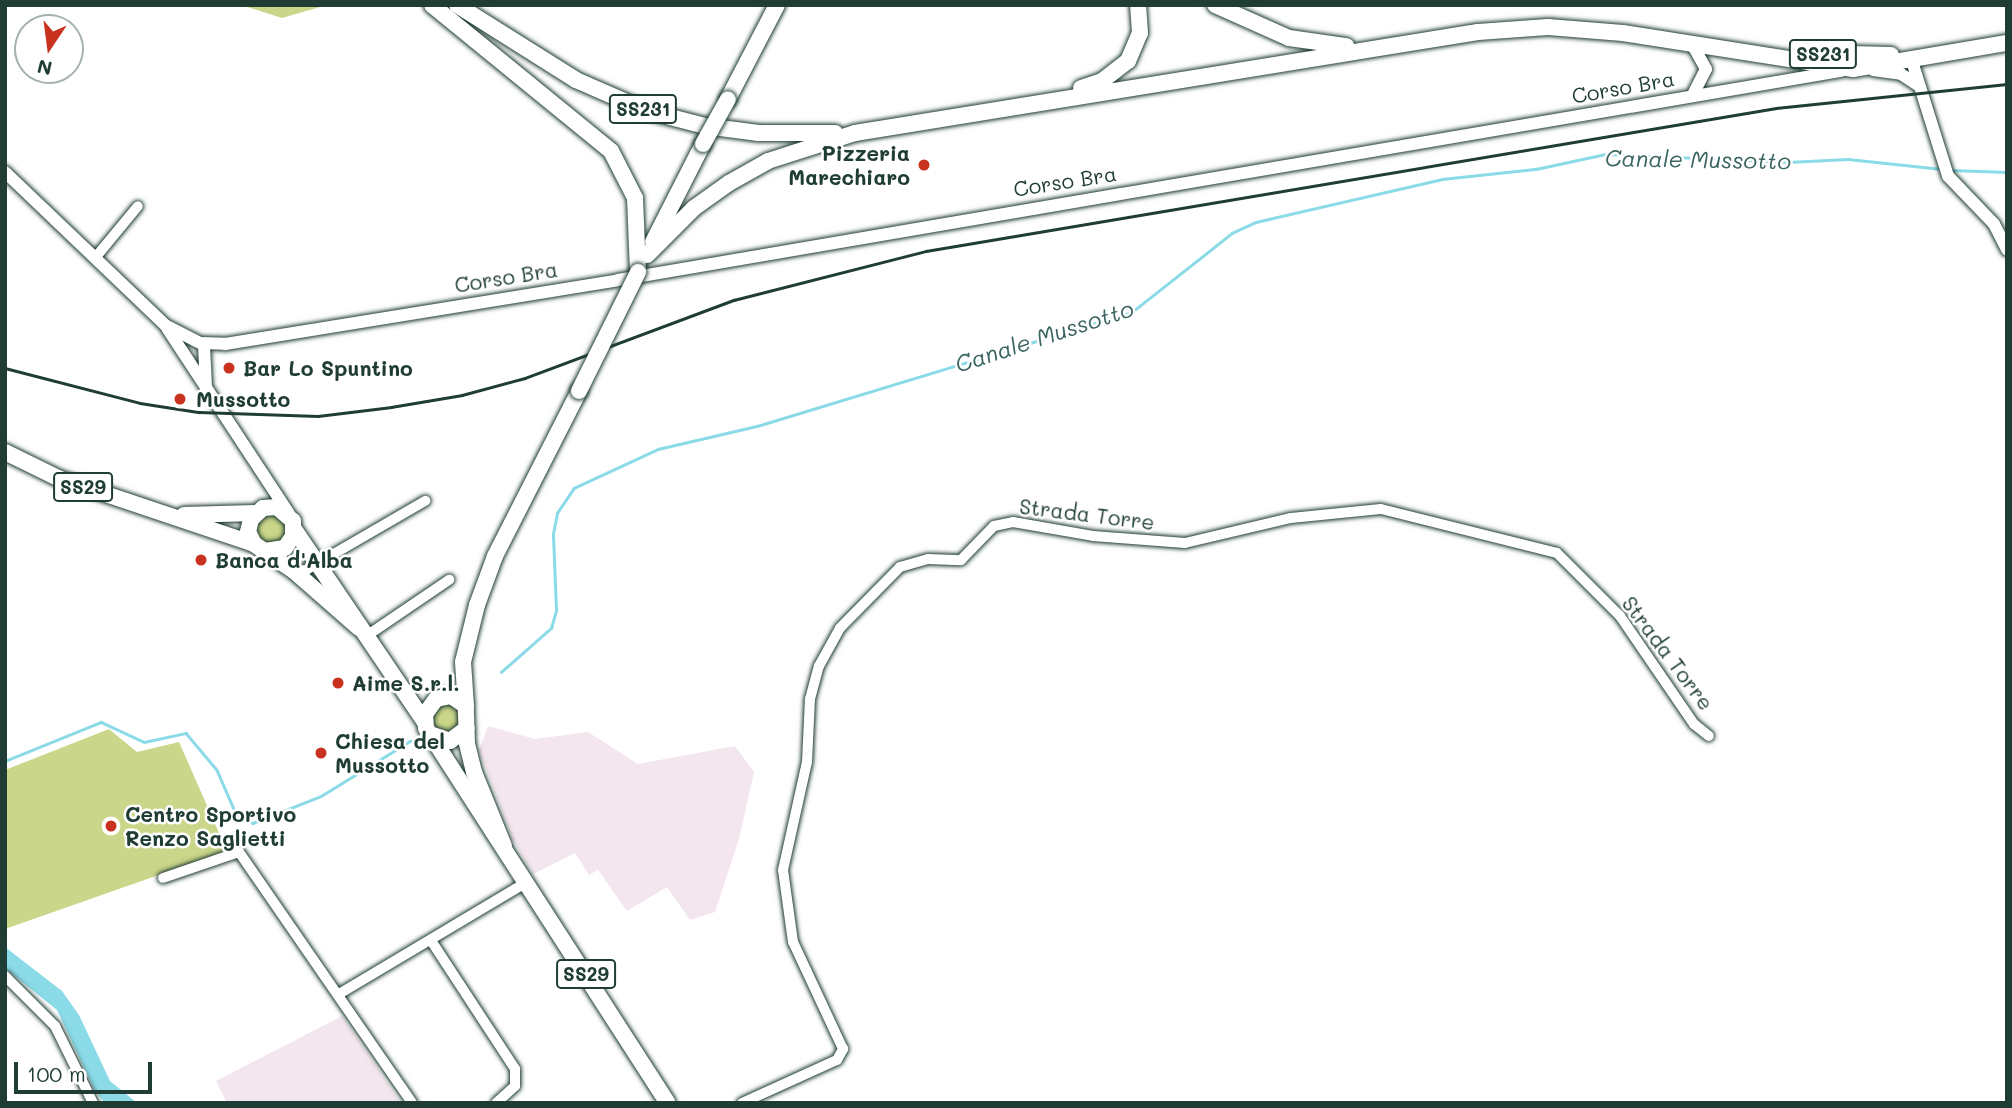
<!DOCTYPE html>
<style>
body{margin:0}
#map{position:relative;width:2012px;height:1108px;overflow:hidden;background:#fff;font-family:Mali,sans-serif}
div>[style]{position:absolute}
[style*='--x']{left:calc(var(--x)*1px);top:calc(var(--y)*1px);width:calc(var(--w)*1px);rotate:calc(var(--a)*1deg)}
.built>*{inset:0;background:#f4e6ee}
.green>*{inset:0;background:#cad689}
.round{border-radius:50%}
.water>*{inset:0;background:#8adae7}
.stream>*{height:2.5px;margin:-1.25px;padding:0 1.25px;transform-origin:1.25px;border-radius:1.25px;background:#8adae7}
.roads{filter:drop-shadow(0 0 2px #1f3d34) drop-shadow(0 0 2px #1f3d34)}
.minor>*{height:10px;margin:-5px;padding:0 5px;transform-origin:5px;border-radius:5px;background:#fff}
.tertiary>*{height:12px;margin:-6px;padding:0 6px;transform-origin:6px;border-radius:6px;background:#fff}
.primary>*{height:16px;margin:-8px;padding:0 8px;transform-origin:8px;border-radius:8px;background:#fff}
.rail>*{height:2.5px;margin:-1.25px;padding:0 1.25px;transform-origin:1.25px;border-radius:1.25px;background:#1f3d34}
.bridges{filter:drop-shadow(0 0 2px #1f3d34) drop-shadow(0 0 2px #1f3d34)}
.primary-bridge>*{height:16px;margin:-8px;padding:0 8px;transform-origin:8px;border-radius:8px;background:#fff}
.dots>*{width:19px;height:19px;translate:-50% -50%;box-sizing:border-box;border:4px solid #fff;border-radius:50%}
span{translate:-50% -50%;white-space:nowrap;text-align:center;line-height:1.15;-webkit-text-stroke:5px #fff;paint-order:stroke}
.shield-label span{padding:2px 5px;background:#fff;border:2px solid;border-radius:5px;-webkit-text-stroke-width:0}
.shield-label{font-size:19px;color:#1f3d34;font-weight:700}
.street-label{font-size:21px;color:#1f3d34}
.poi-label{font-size:21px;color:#1f3d34;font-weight:700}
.right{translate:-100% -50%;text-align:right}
.left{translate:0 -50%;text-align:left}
.water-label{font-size:23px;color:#3a6461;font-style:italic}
.frame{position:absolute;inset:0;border:7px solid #1f3d34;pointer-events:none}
.north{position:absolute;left:14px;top:14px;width:70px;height:70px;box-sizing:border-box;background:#fff;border:2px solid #a5b1ae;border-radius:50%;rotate:193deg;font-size:19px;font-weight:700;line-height:28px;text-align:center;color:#1f3d34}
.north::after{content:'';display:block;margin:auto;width:24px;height:32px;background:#c8321e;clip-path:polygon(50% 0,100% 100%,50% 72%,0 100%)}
.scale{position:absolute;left:14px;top:1062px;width:138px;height:32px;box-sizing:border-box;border:4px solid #1f3d34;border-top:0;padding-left:9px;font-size:21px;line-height:24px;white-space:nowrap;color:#1f3d34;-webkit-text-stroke:5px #fff;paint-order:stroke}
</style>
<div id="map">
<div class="built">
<i style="clip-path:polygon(488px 726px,535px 739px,588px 732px,638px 764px,735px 746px,754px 772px,739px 839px,715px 912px,690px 920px,667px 887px,627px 911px,598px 870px,589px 875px,575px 853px,533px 874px,513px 840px,479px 750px)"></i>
<i style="clip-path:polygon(342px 1016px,401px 1103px,227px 1103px,216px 1081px)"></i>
</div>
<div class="green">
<i style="clip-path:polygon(241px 5px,327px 5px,282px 18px)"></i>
<i class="round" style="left:257px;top:515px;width:28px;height:28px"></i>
<i class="round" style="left:433px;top:704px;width:28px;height:28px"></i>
<i style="clip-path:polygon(109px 729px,137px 752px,179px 742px,227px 851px,5px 929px,5px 770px)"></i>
</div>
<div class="water">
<i style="clip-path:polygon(5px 947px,62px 991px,79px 1015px,110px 1081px,137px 1103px,105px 1103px,95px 1091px,57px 1010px,5px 968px)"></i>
</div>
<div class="stream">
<i style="--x:1951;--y:170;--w:56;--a:2"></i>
<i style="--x:501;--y:672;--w:67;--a:-41.3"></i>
<i style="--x:551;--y:628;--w:19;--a:-74"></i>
<i style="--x:556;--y:610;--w:76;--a:-92.3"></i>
<i style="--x:553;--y:534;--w:21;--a:-79"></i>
<i style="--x:557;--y:513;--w:30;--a:-56"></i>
<i style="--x:574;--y:488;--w:93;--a:-24.9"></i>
<i style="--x:658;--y:449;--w:102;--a:-13.1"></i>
<i style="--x:757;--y:426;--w:392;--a:-16.9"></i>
<i style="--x:1132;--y:312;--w:127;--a:-38.3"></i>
<i style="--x:1232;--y:233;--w:26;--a:-25"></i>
<i style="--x:1256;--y:222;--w:191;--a:-13"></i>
<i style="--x:1442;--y:179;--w:95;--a:-6.1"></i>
<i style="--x:1536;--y:169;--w:72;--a:-12.1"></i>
<i style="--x:1606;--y:154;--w:182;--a:2.5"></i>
<i style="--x:1788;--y:162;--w:60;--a:-2.9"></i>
<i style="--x:1848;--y:159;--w:94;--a:6.1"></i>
<i style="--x:5;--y:761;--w:104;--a:-22.1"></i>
<i style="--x:101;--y:722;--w:47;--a:24.9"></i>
<i style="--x:144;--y:742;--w:43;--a:-12.1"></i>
<i style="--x:186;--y:733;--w:48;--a:50"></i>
<i style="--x:217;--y:770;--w:50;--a:66.5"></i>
<i style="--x:237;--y:816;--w:17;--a:24"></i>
<i style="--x:253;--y:823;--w:73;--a:-21.7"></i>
<i style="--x:321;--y:796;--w:105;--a:-31.7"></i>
</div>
<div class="roads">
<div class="minor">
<i style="--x:95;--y:258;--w:67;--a:-50.4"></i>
<i style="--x:295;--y:571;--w:11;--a:-5"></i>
<i style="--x:306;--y:570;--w:138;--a:-30.1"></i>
<i style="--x:365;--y:637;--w:102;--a:-34.2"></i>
<i style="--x:163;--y:878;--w:80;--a:-18.9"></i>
<i style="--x:239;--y:852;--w:305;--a:55.4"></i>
<i style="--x:432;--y:942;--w:152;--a:56.8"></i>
<i style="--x:515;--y:1069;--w:17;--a:90"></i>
<i style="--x:515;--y:1086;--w:25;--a:138"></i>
<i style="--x:5;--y:976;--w:71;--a:45"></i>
<i style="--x:55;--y:1026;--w:86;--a:63.7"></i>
<i style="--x:339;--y:994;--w:219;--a:-30.8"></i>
<i style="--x:742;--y:1103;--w:104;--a:-24.4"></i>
<i style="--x:837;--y:1060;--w:13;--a:-61"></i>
<i style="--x:843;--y:1049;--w:118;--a:-115"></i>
<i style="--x:793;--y:942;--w:73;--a:-97.9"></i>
<i style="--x:783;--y:870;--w:111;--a:-77.5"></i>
<i style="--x:807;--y:762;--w:63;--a:-87.3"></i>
<i style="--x:810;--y:699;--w:34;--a:-75"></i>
<i style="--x:819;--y:666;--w:43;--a:-61.1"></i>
<i style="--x:840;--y:628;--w:86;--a:-45.5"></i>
<i style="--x:900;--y:567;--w:29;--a:-16"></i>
<i style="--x:928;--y:559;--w:33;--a:2"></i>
<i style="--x:961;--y:560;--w:47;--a:-45.9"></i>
<i style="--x:994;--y:526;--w:19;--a:-12"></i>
<i style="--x:1013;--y:522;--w:81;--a:9.9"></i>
<i style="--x:1093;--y:536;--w:92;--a:4.4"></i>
<i style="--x:1185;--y:543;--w:109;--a:-13.3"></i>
<i style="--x:1291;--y:518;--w:90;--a:-5.7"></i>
<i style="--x:1381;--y:509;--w:181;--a:14"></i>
<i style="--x:1557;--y:553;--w:89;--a:45"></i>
<i style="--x:1620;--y:616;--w:131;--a:55.6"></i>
<i style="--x:1694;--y:724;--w:19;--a:39"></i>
</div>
<div class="tertiary">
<i style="--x:1691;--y:42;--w:31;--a:61"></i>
<i style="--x:1706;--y:69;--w:30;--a:117"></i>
<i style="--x:1911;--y:58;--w:124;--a:72.6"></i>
<i style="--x:1948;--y:176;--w:66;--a:46.2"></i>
<i style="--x:1994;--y:224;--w:29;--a:63"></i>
<i style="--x:1873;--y:70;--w:28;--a:8"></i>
<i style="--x:1901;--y:74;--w:20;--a:33"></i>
<i style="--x:5;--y:172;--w:221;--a:43.7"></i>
<i style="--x:165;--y:325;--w:44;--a:27.1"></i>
<i style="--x:204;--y:345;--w:43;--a:87.3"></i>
<i style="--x:167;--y:328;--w:222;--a:56.7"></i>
<i style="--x:201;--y:343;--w:24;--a:2"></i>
<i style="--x:225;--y:344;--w:398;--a:-9.2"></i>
<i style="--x:618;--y:280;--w:1241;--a:-9.7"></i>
</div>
<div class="primary">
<i style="--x:432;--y:5;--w:231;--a:39.2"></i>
<i style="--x:611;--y:151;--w:53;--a:62.9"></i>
<i style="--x:635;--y:198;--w:74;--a:87.7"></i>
<i style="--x:457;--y:5;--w:141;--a:32.2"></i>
<i style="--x:576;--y:80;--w:77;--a:23.6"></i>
<i style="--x:647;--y:111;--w:60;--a:14.5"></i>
<i style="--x:705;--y:126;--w:54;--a:7.4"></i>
<i style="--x:759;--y:133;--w:76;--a:0"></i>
<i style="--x:1215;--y:5;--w:81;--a:24"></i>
<i style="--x:1289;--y:38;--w:58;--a:8"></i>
<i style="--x:1812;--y:53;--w:79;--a:1.5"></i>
<i style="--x:1081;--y:88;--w:22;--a:-18"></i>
<i style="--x:1102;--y:81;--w:33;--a:-38"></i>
<i style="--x:1128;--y:61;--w:30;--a:-67"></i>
<i style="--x:1140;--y:33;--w:28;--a:-94"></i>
<i style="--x:728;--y:99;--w:106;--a:-62.5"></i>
<i style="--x:653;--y:242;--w:110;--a:-63"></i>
<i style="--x:647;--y:255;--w:66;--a:-45"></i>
<i style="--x:694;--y:208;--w:43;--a:-35.5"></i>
<i style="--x:729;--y:183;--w:45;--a:-29.4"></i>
<i style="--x:768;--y:161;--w:91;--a:-17.8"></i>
<i style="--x:855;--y:133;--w:631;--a:-9.21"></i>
<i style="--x:1478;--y:32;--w:70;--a:-4.1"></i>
<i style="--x:1548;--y:27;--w:75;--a:4.6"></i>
<i style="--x:1623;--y:33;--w:233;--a:8.9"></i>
<i style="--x:1853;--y:69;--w:156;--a:-9.6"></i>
<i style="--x:5;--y:452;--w:59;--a:26.1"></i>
<i style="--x:58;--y:478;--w:207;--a:18.6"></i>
<i style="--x:184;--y:515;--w:71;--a:-1.6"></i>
<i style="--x:294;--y:529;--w:232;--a:55.9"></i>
<i style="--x:265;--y:551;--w:20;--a:-9"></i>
<i style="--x:285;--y:548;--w:14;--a:-56"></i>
<i style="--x:293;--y:536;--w:15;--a:-90"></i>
<i style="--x:293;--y:521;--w:21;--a:-139"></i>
<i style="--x:277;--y:507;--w:14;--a:176"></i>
<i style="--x:263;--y:508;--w:16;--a:137"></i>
<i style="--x:251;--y:519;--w:13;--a:103"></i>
<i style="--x:248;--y:532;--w:13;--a:63"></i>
<i style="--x:254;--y:544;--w:48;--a:34"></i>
<i style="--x:294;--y:571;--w:86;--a:41.2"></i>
<i style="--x:466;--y:706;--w:44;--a:-93.9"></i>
<i style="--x:463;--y:662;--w:59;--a:-76.2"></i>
<i style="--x:477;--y:605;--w:52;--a:-69.8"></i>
<i style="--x:495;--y:556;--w:185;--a:-63"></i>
<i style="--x:430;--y:734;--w:21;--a:19"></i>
<i style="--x:450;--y:741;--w:21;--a:-37"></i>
<i style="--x:504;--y:846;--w:80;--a:-112.1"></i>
<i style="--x:474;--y:772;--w:30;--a:-104"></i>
<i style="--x:467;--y:743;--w:37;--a:-92"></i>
<i style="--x:466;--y:706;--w:18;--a:-146"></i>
<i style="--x:451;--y:696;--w:15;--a:169"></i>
<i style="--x:436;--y:699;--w:19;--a:126"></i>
<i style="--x:425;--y:714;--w:14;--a:86"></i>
<i style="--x:426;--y:728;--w:446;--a:57.2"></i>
</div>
</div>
<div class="rail">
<i style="--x:5;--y:368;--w:139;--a:14.5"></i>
<i style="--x:140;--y:403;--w:60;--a:8.7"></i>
<i style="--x:199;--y:412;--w:119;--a:1.9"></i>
<i style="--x:318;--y:416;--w:74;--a:-7"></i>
<i style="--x:391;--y:407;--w:72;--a:-9.6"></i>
<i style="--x:462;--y:395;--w:65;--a:-15.1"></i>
<i style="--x:525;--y:378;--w:223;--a:-20.5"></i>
<i style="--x:734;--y:300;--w:198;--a:-14.3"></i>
<i style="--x:926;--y:251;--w:862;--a:-9.55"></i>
<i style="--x:1776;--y:108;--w:232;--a:-5.9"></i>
</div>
<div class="bridges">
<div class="primary-bridge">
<i style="--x:703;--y:144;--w:51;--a:-60.9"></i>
<i style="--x:579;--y:391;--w:133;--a:-63.6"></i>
</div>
</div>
<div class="dots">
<i style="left:924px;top:165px;background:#c8321e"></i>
<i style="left:229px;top:368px;background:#c8321e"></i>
<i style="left:180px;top:399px;background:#c8321e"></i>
<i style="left:201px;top:560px;background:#c8321e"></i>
<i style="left:338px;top:683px;background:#c8321e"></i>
<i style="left:321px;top:753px;background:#c8321e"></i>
<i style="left:111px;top:826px;background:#c8321e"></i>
</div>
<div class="shield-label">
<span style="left:1823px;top:54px">SS231</span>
<span style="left:643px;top:109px">SS231</span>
<span style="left:83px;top:487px">SS29</span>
<span style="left:586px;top:974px">SS29</span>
</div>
<div class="street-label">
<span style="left:1623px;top:87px;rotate:-10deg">Corso Bra</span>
<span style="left:1065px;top:181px;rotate:-9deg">Corso Bra</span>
<span style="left:506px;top:277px;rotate:-9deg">Corso Bra</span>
<span style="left:1087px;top:514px;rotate:7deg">Strada Torre</span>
<span style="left:1668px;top:653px;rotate:53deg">Strada Torre</span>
</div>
<div class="poi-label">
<span class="right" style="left:910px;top:165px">Pizzeria<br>Marechiaro</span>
<span class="left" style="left:243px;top:368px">Bar Lo Spuntino</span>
<span class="left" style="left:196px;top:399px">Mussotto</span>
<span class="left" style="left:215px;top:560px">Banca d'Alba</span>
<span class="left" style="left:352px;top:683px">Aime S.r.l.</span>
<span class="left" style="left:335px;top:753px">Chiesa del<br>Mussotto</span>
<span class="left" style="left:125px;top:826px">Centro Sportivo<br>Renzo Saglietti</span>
</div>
<div class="water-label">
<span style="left:1698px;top:159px;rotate:1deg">Canale Mussotto</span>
<span style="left:1044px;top:336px;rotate:-18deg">Canale Mussotto</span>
</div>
<div class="frame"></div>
<div class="north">N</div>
<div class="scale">100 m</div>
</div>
